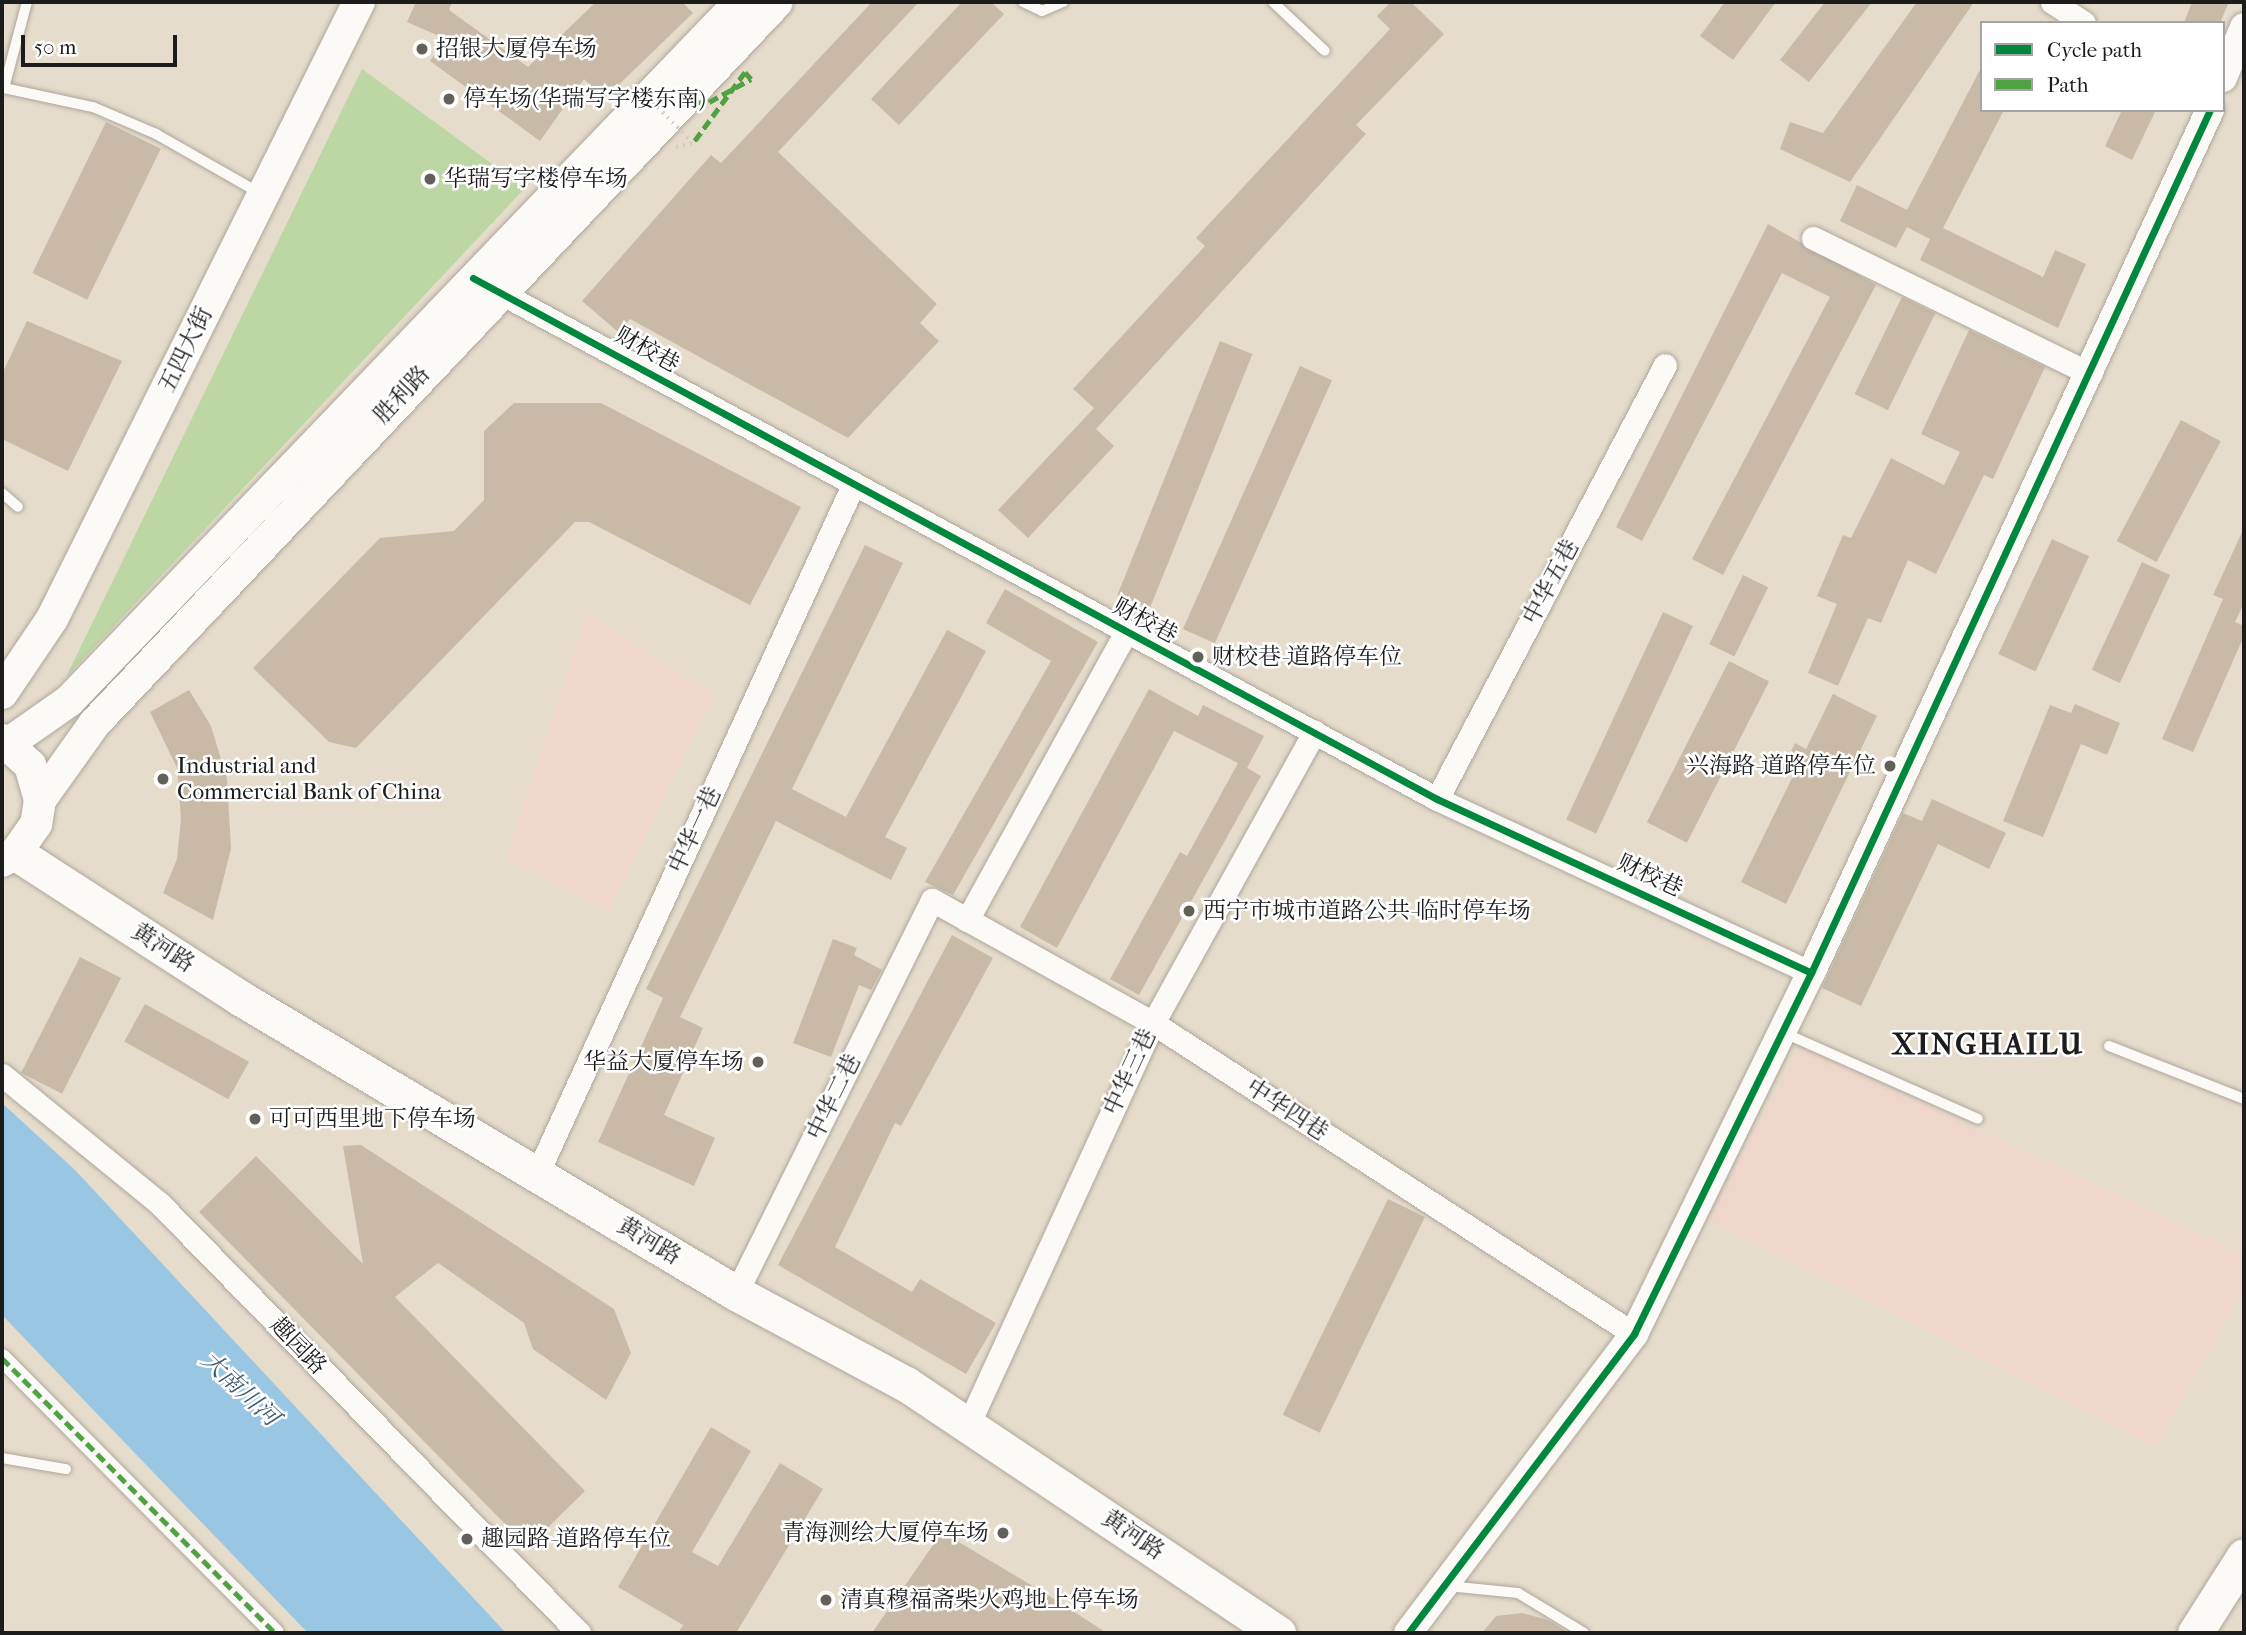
<!DOCTYPE html>
<meta charset="utf-8">
<style>
body{margin:0}
#map{position:relative;width:2246px;height:1635px;overflow:hidden;background:#e6dccb;font-family:"IM FELL French Canon","Noto Serif SC",serif}
div>[style]{position:absolute}
[style*='--x']{left:calc(var(--x)*1px);top:calc(var(--y)*1px);width:calc(var(--w)*1px);rotate:calc(var(--a)*1deg)}
.built>*{inset:0;background:#efd6ca}
.green>*{inset:0;background:#bcd6a4}
.water>*{inset:0;background:#98c6e3}
.building>*{inset:0;background:#c9baa8;transform-origin:0 0}
.path>*{height:3.5px;margin-top:-1.75px;transform-origin:0;background:repeating-linear-gradient(90deg,#d0cdc8 0 2px,transparent 0 7px)}
.roads{filter:drop-shadow(0 0 2px #ada79c) drop-shadow(0 0 2px #ada79c)}
.service>*{height:10px;margin:-5px;padding:0 5px;transform-origin:5px;border-radius:5px;background:#fbfaf7}
.pedestrian>*{height:18px;margin:-9px;padding:0 9px;transform-origin:9px;border-radius:9px;background:#fbfaf7}
.minor>*{height:23px;margin:-11.5px;padding:0 11.5px;transform-origin:11.5px;border-radius:11.5px;background:#fbfaf7}
.tertiary>*{height:28px;margin:-14px;padding:0 14px;transform-origin:14px;border-radius:14px;background:#fbfaf7}
.secondary>*{height:32px;margin:-16px;padding:0 16px;transform-origin:16px;border-radius:16px;background:#fbfaf7}
.primary>*{height:35px;margin:-17.5px;padding:0 17.5px;transform-origin:17.5px;border-radius:17.5px;background:#fbfaf7}
.path-bridge>*{height:3.5px;margin-top:-1.75px;transform-origin:0;background:repeating-linear-gradient(90deg,#d0cdc8 0 2px,transparent 0 7px)}
.quiet>*{height:5px;margin-top:-2.5px;transform-origin:0;background:repeating-linear-gradient(90deg,#4fa141 0 10px,transparent 0 15px)}
.cycleway>*{height:7px;margin:-3.5px;padding:0 3.5px;transform-origin:3.5px;border-radius:3.5px;background:#00873e}
.dots>*{width:19px;height:19px;translate:-50% -50%;box-sizing:border-box;border:4px solid #fff;border-radius:50%}
span{translate:-50% -50%;white-space:nowrap;text-align:center;line-height:1.15;-webkit-text-stroke:5px #fff;paint-order:stroke}
.poi-label{font-size:23px;color:#1c1c1c}
.left{translate:0 -50%;text-align:left}
.right{translate:-100% -50%;text-align:right}
.street-label{font-size:23px;color:#1c1c1c}
.water-label{font-size:24px;color:#405c70;font-style:italic}
.district-label{font-size:30px;color:#1c1c1c;font-weight:700;letter-spacing:2px}
.frame{position:absolute;inset:0;border:4px solid #1c1c1c;pointer-events:none}
.legend{position:absolute;left:1980px;top:21px;width:245px;height:91px;box-sizing:border-box;background:#fff;border:2px solid #a4a4a4;margin:0;padding:9px 12px;list-style:none;font-size:21px;color:#1c1c1c}
.legend li{display:flex;align-items:center;gap:14px;height:35px}
.legend b{width:35px;border:2px solid #a4a4a4}
.scale{position:absolute;left:21px;top:35px;width:156px;height:32px;box-sizing:border-box;border:4px solid #1c1c1c;border-top:0;padding-left:9px;font-size:21px;line-height:24px;white-space:nowrap;color:#1c1c1c;-webkit-text-stroke:5px #fff;paint-order:stroke}
</style>
<div id="map">
<div class="built">
<i style="clip-path:polygon(587px 613px,714px 694px,609px 911px,506px 858px)"></i>
<i style="clip-path:polygon(1801px 1046px,2244px 1254px,2244px 1287px,2156px 1447px,1707px 1219px)"></i>
</div>
<div class="green">
<i style="clip-path:polygon(362px 69px,525px 188px,66px 677px)"></i>
</div>
<div class="water">
<i style="clip-path:polygon(2px 1103px,75px 1170px,506px 1633px,308px 1633px,2px 1315px)"></i>
</div>
<div class="building">
<i style="clip-path:polygon(416px 2px,452px 2px,449px 10px,528px 67px,596px 2px,682px 2px,693px 13px,604px 99px,584px 79px,540px 141px,430px 61px,446px 39px,407px 22px)"></i>
<i style="clip-path:polygon(872px 2px,919px 2px,778px 152px,937px 304px,920px 323px,939px 341px,848px 438px,630px 319px,618px 332px,582px 301px,711px 155px,721px 163px)"></i>
<i style="clip-path:polygon(962px 2px,991px 2px,1004px 14px,899px 125px,871px 99px)"></i>
<i style="clip-path:polygon(1391px 2px,1411px 2px,1444px 34px,1356px 125px,1366px 134px,1096px 429px,1114px 446px,1028px 538px,998px 510px,1094px 408px,1073px 389px,1205px 246px,1196px 238px,1390px 29px,1377px 16px)"></i>
<i style="clip-path:polygon(1725px 2px,1776px 2px,1733px 60px,1700px 36px)"></i>
<i style="clip-path:polygon(1825px 2px,1872px 2px,1809px 82px,1780px 60px)"></i>
<i style="clip-path:polygon(1917px 2px,1974px 2px,1850px 182px,1780px 149px,1790px 122px,1823px 133px)"></i>
<i style="clip-path:polygon(2192px 2px,2229px 2px,2220px 23px,2184px 23px)"></i>
<i style="clip-path:polygon(1982px 66px,1982px 110px,2004px 110px,1943px 228px,2043px 277px,2055px 250px,2086px 264px,2058px 328px,1920px 260px,1930px 239px,1907px 227px,1896px 248px,1840px 221px,1857px 185px,1907px 210px)"></i>
<i style="clip-path:polygon(2122px 110px,2156px 110px,2132px 160px,2105px 146px)"></i>
<i style="left:106px;top:122px;width:61px;height:168px;rotate:26deg"></i>
<i style="clip-path:polygon(1768px 224px,1876px 285px,1723px 575px,1692px 559px,1830px 297px,1782px 273px,1642px 541px,1616px 527px)"></i>
<i style="left:1902px;top:297px;width:37px;height:108px;rotate:26deg"></i>
<i style="clip-path:polygon(27px 321px,122px 361px,68px 471px,2px 439px,2px 374px)"></i>
<i style="clip-path:polygon(1969px 330px,2045px 367px,1993px 479px,1984px 475px,1936px 574px,1908px 560px,1881px 623px,1868px 618px,1838px 686px,1808px 673px,1837px 604px,1817px 596px,1843px 535px,1851px 538px,1891px 458px,1944px 485px,1960px 452px,1921px 434px)"></i>
<i style="left:1220px;top:341px;width:35px;height:274px;rotate:22deg"></i>
<i style="left:1300px;top:366px;width:35px;height:288px;rotate:24deg"></i>
<i style="clip-path:polygon(514px 403px,601px 403px,801px 507px,750px 605px,589px 522px,575px 522px,356px 748px,329px 742px,253px 668px,380px 538px,454px 531px,484px 500px,484px 431px)"></i>
<i style="left:2181px;top:420px;width:45px;height:137px;rotate:28deg"></i>
<i style="clip-path:polygon(2244px 528px,2244px 603px,2235px 622px,2244px 626px,2244px 636px,2193px 752px,2162px 739px,2223px 599px,2213px 595px)"></i>
<i style="left:2052px;top:539px;width:41px;height:127px;rotate:25deg"></i>
<i style="clip-path:polygon(865px 545px,903px 563px,792px 789px,846px 817px,947px 630px,986px 651px,885px 837px,907px 848px,891px 880px,776px 821px,680px 1017px,703px 1028px,664px 1115px,715px 1138px,694px 1186px,598px 1142px,663px 998px,646px 989px)"></i>
<i style="left:2142px;top:562px;width:31px;height:119px;rotate:25deg"></i>
<i style="left:1743px;top:575px;width:28px;height:77px;rotate:26deg"></i>
<i style="clip-path:polygon(1005px 589px,1098px 642px,953px 895px,925px 882px,1051px 661px,986px 623px)"></i>
<i style="left:1663px;top:612px;width:33px;height:229px;rotate:25deg"></i>
<i style="left:1729px;top:661px;width:45px;height:181px;rotate:27deg"></i>
<i style="clip-path:polygon(1149px 689px,1198px 716px,1203px 705px,1264px 736px,1247px 768px,1261px 776px,1139px 995px,1110px 979px,1180px 852px,1187px 856px,1238px 763px,1174px 731px,1057px 948px,1020px 927px)"></i>
<i style="clip-path:polygon(189px 690px,211px 726px,227px 779px,231px 849px,213px 920px,163px 893px,177px 859px,181px 819px,177px 768px,150px 712px)"></i>
<i style="clip-path:polygon(1833px 694px,1877px 716px,1786px 904px,1741px 882px,1794px 774px,1782px 769px,1795px 743px,1806px 749px)"></i>
<i style="clip-path:polygon(2075px 704px,2120px 723px,2107px 755px,2081px 744px,2043px 837px,2003px 821px,2050px 705px,2071px 713px)"></i>
<i style="clip-path:polygon(1932px 799px,2006px 833px,1989px 869px,1938px 844px,1861px 1006px,1822px 988px,1903px 813px,1922px 821px)"></i>
<i style="clip-path:polygon(952px 935px,993px 958px,901px 1126px,895px 1123px,835px 1247px,912px 1292px,920px 1279px,996px 1323px,966px 1374px,778px 1265px)"></i>
<i style="clip-path:polygon(833px 939px,857px 948px,854px 955px,882px 970px,871px 990px,859px 985px,831px 1057px,793px 1043px)"></i>
<i style="left:80px;top:957px;width:46px;height:130px;rotate:27deg"></i>
<i style="left:145px;top:1004px;width:119px;height:43px;rotate:29deg"></i>
<i style="clip-path:polygon(361px 1145px,614px 1309px,631px 1353px,606px 1400px,533px 1349px,524px 1323px,438px 1263px,395px 1297px,585px 1491px,537px 1538px,508px 1527px,199px 1212px,256px 1156px,363px 1264px,343px 1146px)"></i>
<i style="left:1388px;top:1199px;width:41px;height:240px;rotate:26deg"></i>
<i style="clip-path:polygon(711px 1427px,751px 1451px,692px 1552px,718px 1566px,780px 1463px,823px 1489px,736px 1633px,678px 1633px,683px 1625px,618px 1587px)"></i>
<i style="clip-path:polygon(942px 1532px,1046px 1594px,1107px 1633px,872px 1633px)"></i>
<i style="clip-path:polygon(1522px 1613px,1548px 1620px,1569px 1633px,1482px 1633px,1496px 1616px)"></i>
</div>
<div class="path">
<i style="--x:676;--y:147;--w:17;--a:-13"></i>
</div>
<div class="roads">
<div class="service">
<i style="--x:27;--y:2;--w:89;--a:105"></i>
<i style="--x:4;--y:88;--w:91;--a:12.1"></i>
<i style="--x:93;--y:107;--w:69;--a:23.2"></i>
<i style="--x:156;--y:134;--w:121;--a:29.7"></i>
<i style="--x:1023;--y:2;--w:21;--a:25"></i>
<i style="--x:1042;--y:11;--w:23;--a:-23"></i>
<i style="--x:1273;--y:2;--w:71;--a:43.3"></i>
<i style="--x:2;--y:493;--w:21;--a:41"></i>
<i style="--x:1782;--y:1032;--w:214;--a:23.9"></i>
<i style="--x:2109;--y:1046;--w:145;--a:21.4"></i>
<i style="--x:2;--y:1458;--w:65;--a:9.8"></i>
<i style="--x:1448;--y:1586;--w:70;--a:5.7"></i>
<i style="--x:1518;--y:1593;--w:77;--a:31.2"></i>
</div>
<div class="pedestrian">
<i style="--x:2;--y:1358;--w:387;--a:45.2"></i>
</div>
<div class="minor">
<i style="--x:2052;--y:2;--w:38;--a:33"></i>
<i style="--x:1813;--y:238;--w:309;--a:26.1"></i>
<i style="--x:488;--y:286;--w:1079;--a:28.39"></i>
<i style="--x:1437;--y:799;--w:412;--a:24.9"></i>
<i style="--x:1437;--y:799;--w:490;--a:-62.3"></i>
<i style="--x:967;--y:920;--w:329;--a:-61.1"></i>
<i style="--x:2;--y:1075;--w:204;--a:39.2"></i>
<i style="--x:160;--y:1204;--w:600;--a:45.68"></i>
<i style="--x:537;--y:1174;--w:758;--a:-65.36"></i>
<i style="--x:736;--y:1293;--w:439;--a:-63.5"></i>
<i style="--x:932;--y:900;--w:253;--a:29.1"></i>
<i style="--x:1153;--y:1023;--w:573;--a:32.89"></i>
<i style="--x:969;--y:1423;--w:440;--a:-65.3"></i>
<i style="--x:1153;--y:1023;--w:333;--a:-61"></i>
</div>
<div class="tertiary">
<i style="--x:2223;--y:78;--w:55;--a:-67.6"></i>
<i style="--x:1408;--y:1633;--w:375;--a:-52.9"></i>
<i style="--x:1634;--y:1334;--w:402;--a:-63.9"></i>
<i style="--x:1811;--y:973;--w:951;--a:-65.19"></i>
</div>
<div class="secondary">
<i style="--x:2;--y:693;--w:89;--a:-56"></i>
<i style="--x:52;--y:619;--w:689;--a:-63.55"></i>
<i style="--x:2;--y:740;--w:38;--a:42"></i>
<i style="--x:30;--y:765;--w:36;--a:74"></i>
<i style="--x:40;--y:800;--w:24;--a:99"></i>
<i style="--x:36;--y:824;--w:35;--a:125"></i>
<i style="--x:16;--y:853;--w:16;--a:150"></i>
<i style="--x:9;--y:743;--w:73;--a:-35"></i>
<i style="--x:69;--y:701;--w:969;--a:-46.17"></i>
<i style="--x:40;--y:800;--w:95;--a:-54.5"></i>
<i style="--x:95;--y:723;--w:992;--a:-46.59"></i>
</div>
<div class="primary">
<i style="--x:16;--y:853;--w:267;--a:32.9"></i>
<i style="--x:240;--y:998;--w:577;--a:30.74"></i>
<i style="--x:736;--y:1293;--w:193;--a:28.2"></i>
<i style="--x:906;--y:1384;--w:448;--a:33.8"></i>
<i style="--x:2195;--y:1633;--w:91;--a:-57.5"></i>
</div>
</div>
<div class="path-bridge">
<i style="--x:638;--y:87;--w:78;--a:45.5"></i>
</div>
<div class="quiet">
<i style="--x:680;--y:103;--w:29;--a:-2"></i>
<i style="--x:709;--y:102;--w:48;--a:-28.7"></i>
<i style="--x:751;--y:79;--w:9;--a:-131"></i>
<i style="--x:745;--y:72;--w:88;--a:126.2"></i>
<i style="--x:2;--y:1358;--w:387;--a:45.2"></i>
</div>
<div class="cycleway">
<i style="--x:473;--y:278;--w:1096;--a:28.39"></i>
<i style="--x:1437;--y:799;--w:412;--a:24.9"></i>
<i style="--x:1408;--y:1633;--w:375;--a:-52.9"></i>
<i style="--x:1634;--y:1334;--w:402;--a:-63.9"></i>
<i style="--x:1811;--y:973;--w:951;--a:-65.19"></i>
</div>
<div class="dots">
<i style="left:422px;top:49px;background:#635f59"></i>
<i style="left:449px;top:99px;background:#635f59"></i>
<i style="left:430px;top:179px;background:#635f59"></i>
<i style="left:1198px;top:657px;background:#635f59"></i>
<i style="left:1890px;top:766px;background:#635f59"></i>
<i style="left:163px;top:779px;background:#635f59"></i>
<i style="left:1189px;top:911px;background:#635f59"></i>
<i style="left:758px;top:1062px;background:#635f59"></i>
<i style="left:255px;top:1119px;background:#635f59"></i>
<i style="left:1003px;top:1533px;background:#635f59"></i>
<i style="left:467px;top:1539px;background:#635f59"></i>
<i style="left:826px;top:1600px;background:#635f59"></i>
</div>
<div class="poi-label">
<span class="left" style="left:436px;top:49px">招银大厦停车场</span>
<span class="left" style="left:463px;top:99px">停车场(华瑞写字楼东南)</span>
<span class="left" style="left:444px;top:179px">华瑞写字楼停车场</span>
<span class="left" style="left:1212px;top:657px">财校巷-道路停车位</span>
<span class="left" style="left:177px;top:779px">Industrial and<br>Commercial Bank of China</span>
<span class="right" style="left:1876px;top:766px">兴海路-道路停车位</span>
<span class="left" style="left:1203px;top:911px">西宁市城市道路公共-临时停车场</span>
<span class="right" style="left:744px;top:1062px">华益大厦停车场</span>
<span class="left" style="left:269px;top:1119px">可可西里地下停车场</span>
<span class="right" style="left:989px;top:1533px">青海测绘大厦停车场</span>
<span class="left" style="left:481px;top:1539px">趣园路-道路停车位</span>
<span class="left" style="left:840px;top:1600px">清真穆福斋柴火鸡地上停车场</span>
</div>
<div class="street-label">
<span style="left:186px;top:350px;rotate:-64deg">五四大街</span>
<span style="left:647px;top:350px;rotate:29deg">财校巷</span>
<span style="left:402px;top:395px;rotate:-47deg">胜利路</span>
<span style="left:1551px;top:582px;rotate:-62deg">中华五巷</span>
<span style="left:1145px;top:621px;rotate:28deg">财校巷</span>
<span style="left:695px;top:830px;rotate:-65deg">中华一巷</span>
<span style="left:1650px;top:876px;rotate:25deg">财校巷</span>
<span style="left:163px;top:948px;rotate:33deg">黄河路</span>
<span style="left:1130px;top:1072px;rotate:-65deg">中华三巷</span>
<span style="left:834px;top:1097px;rotate:-64deg">中华二巷</span>
<span style="left:1287px;top:1110px;rotate:33deg">中华四巷</span>
<span style="left:649px;top:1241px;rotate:31deg">黄河路</span>
<span style="left:298px;top:1346px;rotate:46deg">趣园路</span>
<span style="left:1133px;top:1535px;rotate:34deg">黄河路</span>
</div>
<div class="water-label">
<span style="left:240px;top:1389px;rotate:43deg">大南川河</span>
</div>
<div class="district-label">
<span style="left:1988px;top:1045px">XINGHAILU</span>
</div>
<div class="frame"></div>
<ul class="legend">
<li><b style="height:9px;background:#00873e"></b>Cycle path</li>
<li><b style="height:9px;background:#4fa141"></b>Path</li>
</ul>
<div class="scale">50 m</div>
</div>
